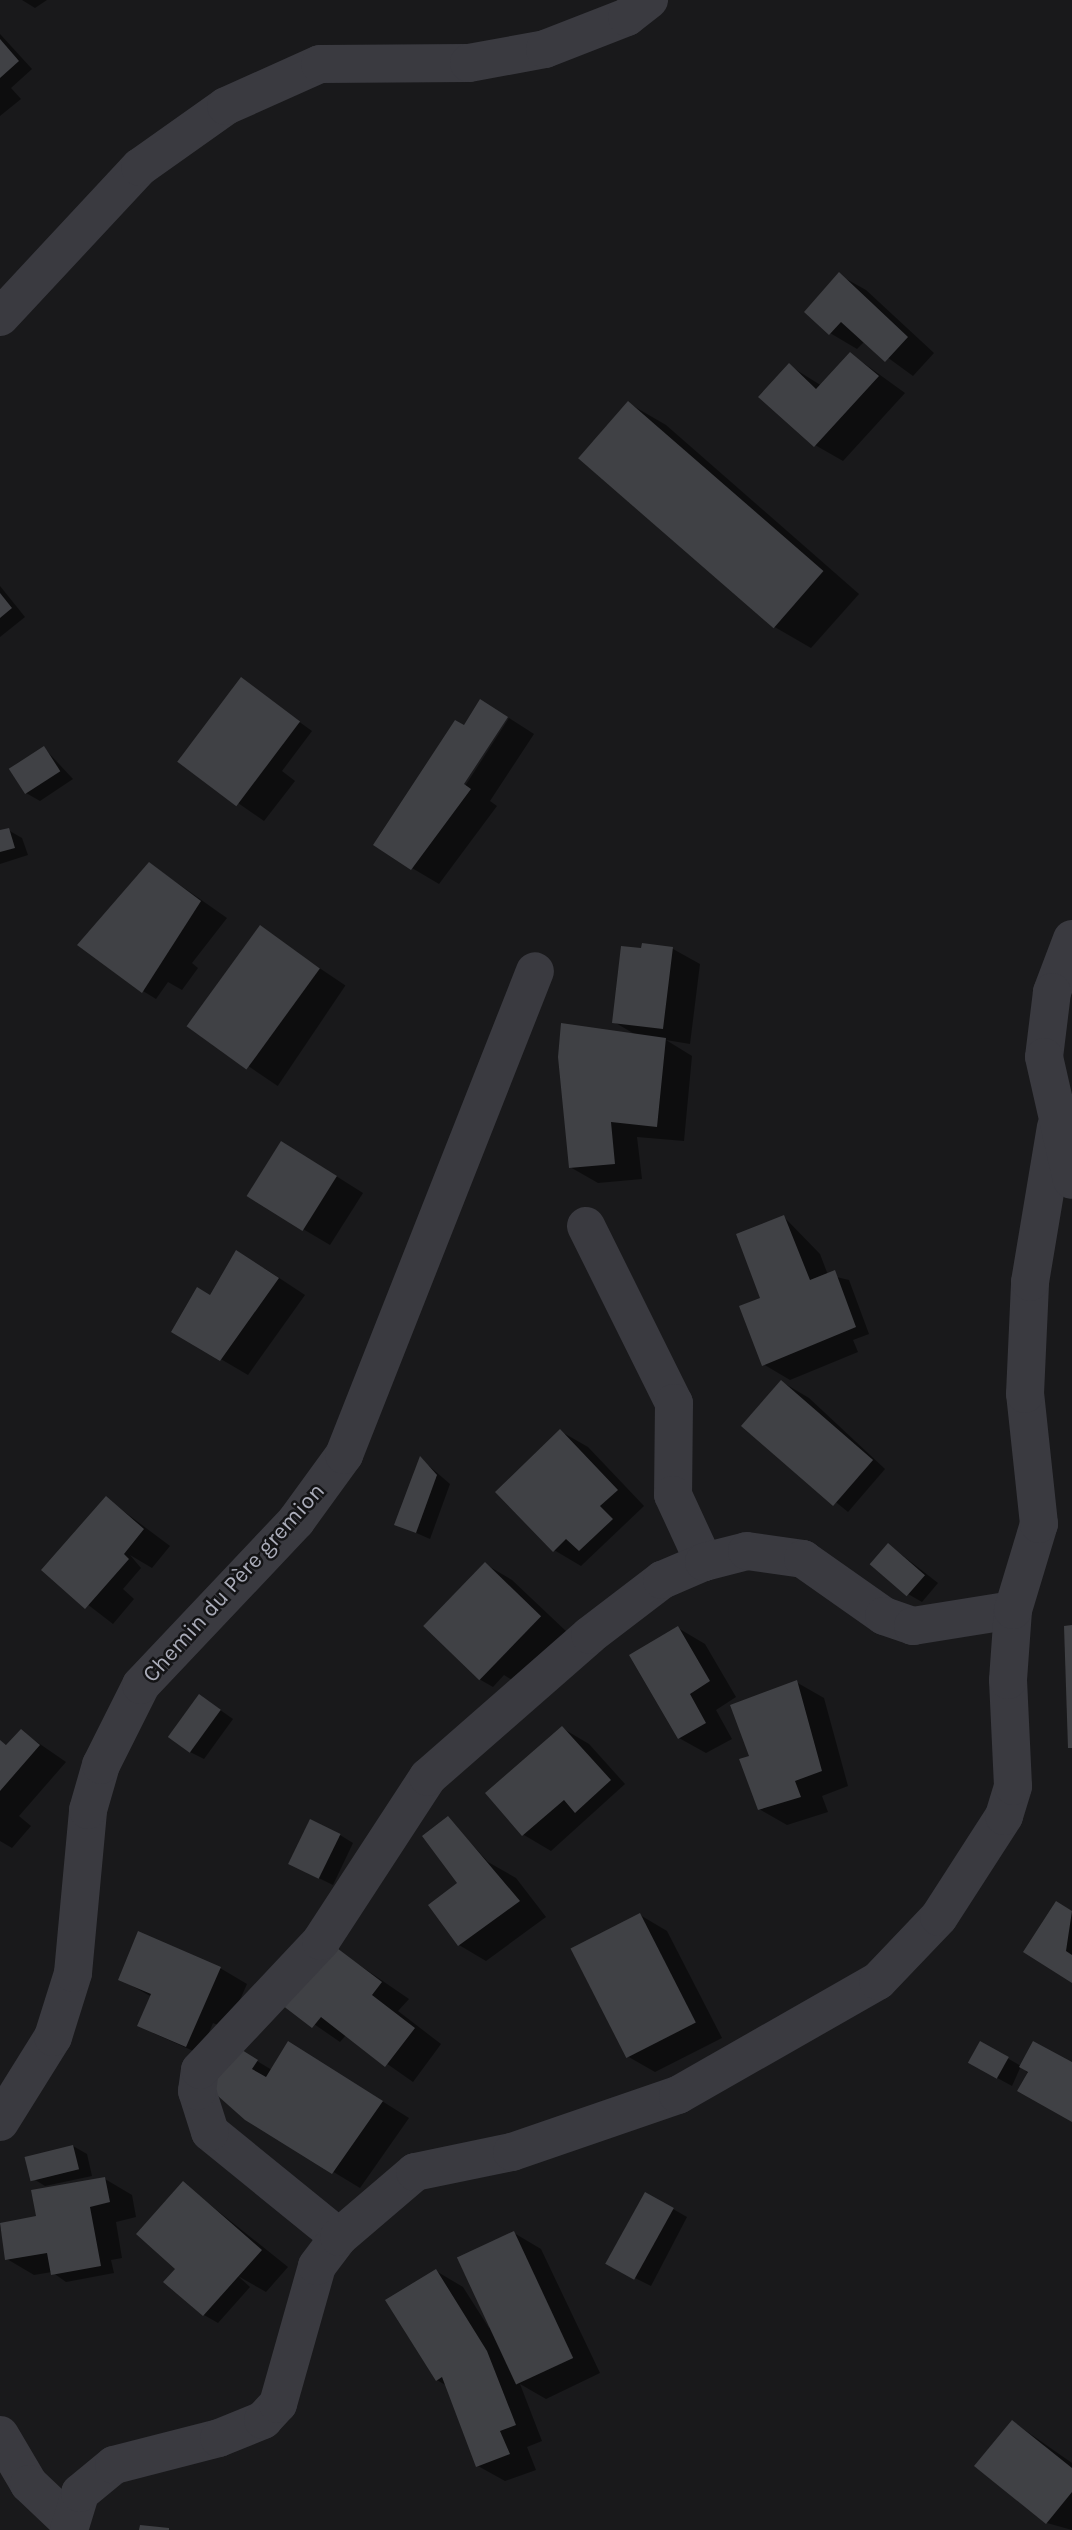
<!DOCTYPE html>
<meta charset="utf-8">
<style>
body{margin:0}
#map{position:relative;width:1072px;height:2530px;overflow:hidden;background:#19191b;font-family:Karla,sans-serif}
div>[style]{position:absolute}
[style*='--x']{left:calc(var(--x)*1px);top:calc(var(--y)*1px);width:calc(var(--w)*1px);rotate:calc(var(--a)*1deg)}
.shadow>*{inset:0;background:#0007;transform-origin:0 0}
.building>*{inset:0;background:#404145;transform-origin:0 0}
.minor>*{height:38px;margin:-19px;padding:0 19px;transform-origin:19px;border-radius:19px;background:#3a3a40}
.tertiary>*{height:38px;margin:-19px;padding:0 19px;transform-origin:19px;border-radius:19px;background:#3a3a40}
span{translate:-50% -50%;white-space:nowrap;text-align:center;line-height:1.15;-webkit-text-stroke:5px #141416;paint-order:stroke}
.street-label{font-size:23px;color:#abadba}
</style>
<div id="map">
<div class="shadow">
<i style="clip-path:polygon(22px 0,47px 0,35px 8px)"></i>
<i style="clip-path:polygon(0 34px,32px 69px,11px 88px,21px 99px,0 116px)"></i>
<i style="clip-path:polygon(839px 275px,866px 290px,934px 353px,913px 376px,865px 341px,857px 349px,830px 333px)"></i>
<i style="clip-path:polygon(851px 354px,905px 393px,843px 461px,815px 445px,790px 366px,822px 386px)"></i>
<i style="clip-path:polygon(628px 403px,666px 425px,859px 594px,811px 648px,773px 626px)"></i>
<i style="clip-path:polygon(0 586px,25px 617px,0 637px)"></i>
<i style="clip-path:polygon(241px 680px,312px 731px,282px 771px,295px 781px,264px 821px,179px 762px)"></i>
<i style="clip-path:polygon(509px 718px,534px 734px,490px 801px,497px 806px,439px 884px,412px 868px)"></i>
<i style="clip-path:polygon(44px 748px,73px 779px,40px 801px,26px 793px)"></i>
<i style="clip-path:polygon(8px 830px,22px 838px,28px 855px,0 864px,0 831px)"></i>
<i style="clip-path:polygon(150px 864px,227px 918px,192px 963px,198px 968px,182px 990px,168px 982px,156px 999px,143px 991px)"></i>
<i style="left:260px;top:928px;width:103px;height:121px;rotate:34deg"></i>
<i style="clip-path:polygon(673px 949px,700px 964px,690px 1044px,666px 1040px,692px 1056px,684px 1141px,637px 1137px,642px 1179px,598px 1183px,570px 1167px,638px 1036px,614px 1022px,642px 950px)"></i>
<i style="clip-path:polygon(309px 1159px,363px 1193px,330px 1245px,303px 1229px)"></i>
<i style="clip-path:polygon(784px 1217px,820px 1254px,828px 1275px,849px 1280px,869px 1334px,853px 1340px,858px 1352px,790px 1380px,763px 1364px)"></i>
<i style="clip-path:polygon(264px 1268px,305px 1295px,248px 1375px,173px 1331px,210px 1297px)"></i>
<i style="clip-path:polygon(782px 1382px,809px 1398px,885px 1469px,848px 1512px,744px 1427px)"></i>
<i style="clip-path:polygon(560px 1431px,588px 1447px,644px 1506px,581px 1566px,554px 1550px)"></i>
<i style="clip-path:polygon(421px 1459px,450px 1484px,430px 1539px,396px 1524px)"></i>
<i style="clip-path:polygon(106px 1498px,170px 1546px,152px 1568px,130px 1555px,141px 1568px,123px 1589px,134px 1599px,113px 1624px,43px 1570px)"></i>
<i style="clip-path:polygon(889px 1545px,938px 1583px,922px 1602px,908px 1594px)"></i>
<i style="clip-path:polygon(485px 1564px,512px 1580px,568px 1633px,517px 1683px,504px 1675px,493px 1687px,479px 1679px)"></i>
<i style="clip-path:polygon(678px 1628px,705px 1644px,736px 1697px,716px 1710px,732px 1739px,706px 1753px,679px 1738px)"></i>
<i style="clip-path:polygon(796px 1682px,824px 1698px,848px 1786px,822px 1796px,828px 1812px,787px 1825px,759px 1809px,751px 1757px)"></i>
<i style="clip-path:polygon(213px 1705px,233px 1719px,204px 1759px,190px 1752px)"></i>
<i style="clip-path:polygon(562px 1728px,589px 1744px,625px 1784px,551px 1851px,524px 1835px,488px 1794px)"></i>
<i style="clip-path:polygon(21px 1731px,66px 1762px,19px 1816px,31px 1826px,12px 1848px,0 1841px,0 1741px,8px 1746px)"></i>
<i style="clip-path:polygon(449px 1819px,488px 1862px,516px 1878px,546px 1917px,486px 1961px,459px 1945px,460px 1883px)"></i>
<i style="clip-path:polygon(340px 1835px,353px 1843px,333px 1885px,290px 1864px)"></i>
<i style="clip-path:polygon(1057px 1903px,1072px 1912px,1072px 1981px,1026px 1952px)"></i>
<i style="clip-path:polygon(640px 1915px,667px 1931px,722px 2038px,655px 2072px,627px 2056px)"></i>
<i style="clip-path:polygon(333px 1947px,409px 1999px,398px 2011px,441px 2044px,413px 2082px,346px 2035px,340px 2042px,285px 2004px)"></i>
<i style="clip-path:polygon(220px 1968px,247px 1984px,227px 2029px,213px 2023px,200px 2054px,153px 2033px,152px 1997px,120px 1979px)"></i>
<i style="clip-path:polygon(981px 2043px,1021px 2066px,1072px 2062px,1072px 2120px,1021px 2066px,1012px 2086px,970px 2063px)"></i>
<i style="clip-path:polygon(242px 2052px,272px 2070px,315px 2059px,409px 2118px,360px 2188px,246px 2119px)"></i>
<i style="clip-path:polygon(73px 2146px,87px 2154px,92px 2176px,45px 2186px,32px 2178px)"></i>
<i style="clip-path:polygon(105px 2179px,132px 2195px,136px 2217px,116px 2222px,122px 2258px,111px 2260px,114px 2273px,66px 2282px,52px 2272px,34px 2275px,7px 2259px,0 2225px,38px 2218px)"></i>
<i style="clip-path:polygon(183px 2183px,288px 2267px,266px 2292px,238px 2276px,250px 2287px,218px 2323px,204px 2315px,178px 2268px)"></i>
<i style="clip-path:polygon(673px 2209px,687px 2217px,651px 2286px,623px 2272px)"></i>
<i style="clip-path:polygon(514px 2233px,541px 2249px,600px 2373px,546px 2399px,520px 2384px,542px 2441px,527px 2447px,536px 2470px,505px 2481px,478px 2466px,447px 2386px,437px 2380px,436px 2271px,463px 2287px,489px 2328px)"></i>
<i style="clip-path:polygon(1013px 2422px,1072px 2463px,1072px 2530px,1047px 2523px)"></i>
</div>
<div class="building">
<i style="clip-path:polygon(0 39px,19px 61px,0 78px)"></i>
<i style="clip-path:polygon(839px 272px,908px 337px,885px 362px,841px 322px,829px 335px,804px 312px)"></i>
<i style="clip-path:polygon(850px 352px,879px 376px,814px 447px,758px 397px,789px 363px,816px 389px)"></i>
<i style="left:628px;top:401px;width:259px;height:76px;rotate:41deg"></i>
<i style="clip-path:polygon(0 593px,12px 608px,0 618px)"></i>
<i style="left:241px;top:677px;width:74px;height:106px;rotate:37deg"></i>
<i style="clip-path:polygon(480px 699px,508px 717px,464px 784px,471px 789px,411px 870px,373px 845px,455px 720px,464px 725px)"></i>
<i style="left:44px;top:746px;width:30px;height:42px;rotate:57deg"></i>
<i style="clip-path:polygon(9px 828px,15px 848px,0 852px,0 830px)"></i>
<i style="clip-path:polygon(149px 862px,201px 901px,142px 993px,77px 945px)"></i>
<i style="left:260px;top:925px;width:74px;height:125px;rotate:36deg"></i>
<i style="clip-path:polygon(642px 943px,673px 947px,663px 1029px,612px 1023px,621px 946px,641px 948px)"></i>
<i style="clip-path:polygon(561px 1023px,666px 1038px,657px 1127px,611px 1122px,615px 1164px,569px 1168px,558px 1057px)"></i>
<i style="left:281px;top:1141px;width:66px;height:65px;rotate:32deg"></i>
<i style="clip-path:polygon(784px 1215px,810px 1280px,835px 1270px,856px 1327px,762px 1366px,739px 1306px,760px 1298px,736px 1234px)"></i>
<i style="clip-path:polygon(236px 1250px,279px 1278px,220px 1361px,171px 1332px,197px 1287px,210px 1295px)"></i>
<i style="left:781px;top:1380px;width:122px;height:61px;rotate:41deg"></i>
<i style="clip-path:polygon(560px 1429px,618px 1490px,600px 1506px,613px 1519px,579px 1551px,566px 1539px,553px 1552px,495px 1492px)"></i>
<i style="clip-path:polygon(420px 1456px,437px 1475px,416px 1533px,394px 1525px)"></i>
<i style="clip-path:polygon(106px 1496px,144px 1529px,124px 1554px,129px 1559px,85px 1609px,41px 1570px)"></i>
<i style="left:888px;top:1543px;width:49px;height:28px;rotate:41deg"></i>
<i style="left:485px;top:1562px;width:78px;height:89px;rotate:44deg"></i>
<i style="clip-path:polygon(1072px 1625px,1072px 1748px,1068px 1748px,1064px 1626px)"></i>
<i style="clip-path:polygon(678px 1626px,710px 1681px,690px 1694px,706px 1723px,678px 1739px,629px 1655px)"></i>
<i style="clip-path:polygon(797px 1680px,822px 1771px,795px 1781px,801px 1797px,758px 1810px,739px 1759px,749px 1756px,730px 1705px)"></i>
<i style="left:199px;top:1694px;width:27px;height:53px;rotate:36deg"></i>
<i style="clip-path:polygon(562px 1726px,611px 1780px,575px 1813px,564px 1800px,522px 1836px,485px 1793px)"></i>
<i style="clip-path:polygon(21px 1729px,40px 1745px,0 1791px,0 1740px,6px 1745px)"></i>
<i style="clip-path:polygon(448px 1816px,520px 1901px,458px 1946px,428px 1905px,457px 1883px,422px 1836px)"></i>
<i style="left:310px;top:1819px;width:34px;height:50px;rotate:26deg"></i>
<i style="clip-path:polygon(1056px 1901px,1072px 1911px,1066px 1951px,1072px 1955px,1072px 1983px,1023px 1952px)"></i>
<i style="left:640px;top:1913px;width:123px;height:78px;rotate:63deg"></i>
<i style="clip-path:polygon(138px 1931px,221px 1967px,186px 2047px,137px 2026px,151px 1994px,118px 1980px)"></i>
<i style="clip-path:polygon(333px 1945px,382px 1982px,372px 1995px,415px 2028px,385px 2067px,321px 2017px,312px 2028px,282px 2005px)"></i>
<i style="clip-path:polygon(288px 2041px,383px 2101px,332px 2174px,245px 2120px,209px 2088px,242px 2050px,258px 2060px,252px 2069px,266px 2077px)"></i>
<i style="left:980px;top:2041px;width:33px;height:25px;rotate:29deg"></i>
<i style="clip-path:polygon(1033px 2041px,1072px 2062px,1072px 2122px,1017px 2091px,1028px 2072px,1019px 2067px)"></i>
<i style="left:73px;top:2145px;width:25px;height:50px;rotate:76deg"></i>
<i style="clip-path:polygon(105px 2177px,110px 2202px,90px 2207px,101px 2266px,51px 2275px,47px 2253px,5px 2260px,0 2223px,36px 2216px,31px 2190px)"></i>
<i style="clip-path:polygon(183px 2181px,262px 2250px,203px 2316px,163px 2282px,175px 2269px,136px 2234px)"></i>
<i style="left:645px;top:2192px;width:33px;height:82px;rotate:29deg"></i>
<i style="left:514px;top:2231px;width:140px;height:63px;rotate:65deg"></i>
<i style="clip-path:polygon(436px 2269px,487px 2351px,516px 2425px,500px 2431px,510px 2454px,476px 2467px,442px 2377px,436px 2381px,385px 2300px)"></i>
<i style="clip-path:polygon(1012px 2420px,1072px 2468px,1072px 2492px,1046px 2524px,974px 2466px)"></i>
<i style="clip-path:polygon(140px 2525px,169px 2528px,169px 2530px,139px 2530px)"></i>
</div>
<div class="minor">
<i style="--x:586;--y:1226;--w:198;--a:63.6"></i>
<i style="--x:674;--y:1403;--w:92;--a:90.6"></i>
<i style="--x:673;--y:1495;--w:74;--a:65.2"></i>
<i style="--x:0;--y:2122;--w:100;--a:-58.1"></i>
<i style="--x:53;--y:2037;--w:67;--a:-72.6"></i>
<i style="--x:73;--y:1973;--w:164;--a:-84.7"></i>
<i style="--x:88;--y:1810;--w:47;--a:-73.9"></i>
<i style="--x:101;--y:1765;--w:89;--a:-63.4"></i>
<i style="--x:141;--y:1685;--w:226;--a:-46.6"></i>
<i style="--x:296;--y:1521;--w:82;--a:-54"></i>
<i style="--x:344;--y:1455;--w:520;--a:-68.46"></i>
<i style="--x:339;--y:2237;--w:166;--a:-140.9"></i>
<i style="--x:210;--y:2132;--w:43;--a:-107.6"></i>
<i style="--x:197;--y:2091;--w:21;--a:-82"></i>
<i style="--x:200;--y:2070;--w:177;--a:-46.8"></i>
<i style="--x:321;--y:1941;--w:196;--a:-56.9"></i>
<i style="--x:428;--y:1777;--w:215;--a:-41.2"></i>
<i style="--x:590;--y:1635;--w:91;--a:-37.4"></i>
<i style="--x:662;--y:1580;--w:46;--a:-23.2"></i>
<i style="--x:704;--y:1562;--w:44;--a:-14.3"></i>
<i style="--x:747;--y:1551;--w:57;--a:8.1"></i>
<i style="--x:803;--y:1559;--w:99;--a:35.1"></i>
<i style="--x:884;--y:1616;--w:31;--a:19"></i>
<i style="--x:913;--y:1626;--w:101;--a:-9.1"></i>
<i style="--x:0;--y:2435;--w:57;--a:59.4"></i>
<i style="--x:29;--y:2484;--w:55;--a:43.5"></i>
<i style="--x:69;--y:2530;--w:39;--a:-73"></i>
<i style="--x:80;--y:2493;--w:44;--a:-39.5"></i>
<i style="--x:114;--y:2465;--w:108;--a:-14.4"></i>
<i style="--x:219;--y:2438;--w:48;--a:-22.2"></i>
<i style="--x:263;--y:2420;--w:22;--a:-47"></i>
<i style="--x:278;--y:2404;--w:143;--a:-74.2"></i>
<i style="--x:317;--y:2266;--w:36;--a:-53"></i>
<i style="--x:339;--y:2237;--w:100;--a:-40.5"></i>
<i style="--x:415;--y:2172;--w:99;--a:-11.7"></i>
<i style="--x:512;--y:2152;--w:176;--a:-19"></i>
<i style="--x:678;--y:2095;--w:230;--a:-29.7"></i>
<i style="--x:878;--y:1981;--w:88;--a:-46.4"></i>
<i style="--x:939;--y:1917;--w:120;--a:-57.2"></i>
<i style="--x:1004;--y:1816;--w:31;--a:-73"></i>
<i style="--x:1013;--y:1786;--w:106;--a:-92.7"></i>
<i style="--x:1008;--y:1680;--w:70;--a:-85.9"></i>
<i style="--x:1013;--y:1610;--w:90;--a:-73.2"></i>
<i style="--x:1039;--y:1524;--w:131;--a:-96.1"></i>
<i style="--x:1025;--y:1394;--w:112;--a:-87.4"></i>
<i style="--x:1030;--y:1282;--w:157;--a:-80.5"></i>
</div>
<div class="tertiary">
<i style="--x:0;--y:317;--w:205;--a:-47"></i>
<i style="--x:140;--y:167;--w:105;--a:-35.3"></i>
<i style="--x:226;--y:106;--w:103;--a:-24.1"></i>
<i style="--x:320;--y:64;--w:149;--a:-0.4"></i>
<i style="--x:469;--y:63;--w:77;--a:-10.4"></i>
<i style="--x:545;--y:49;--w:88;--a:-21.3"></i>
<i style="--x:627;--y:17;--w:28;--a:-38"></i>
<i style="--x:1072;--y:939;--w:57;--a:110.7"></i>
<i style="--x:1052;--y:992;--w:65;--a:97"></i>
<i style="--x:1044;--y:1057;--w:126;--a:77.2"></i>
</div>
<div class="street-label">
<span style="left:234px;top:1583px;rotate:-48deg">Chemin du Père gremion</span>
</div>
</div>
